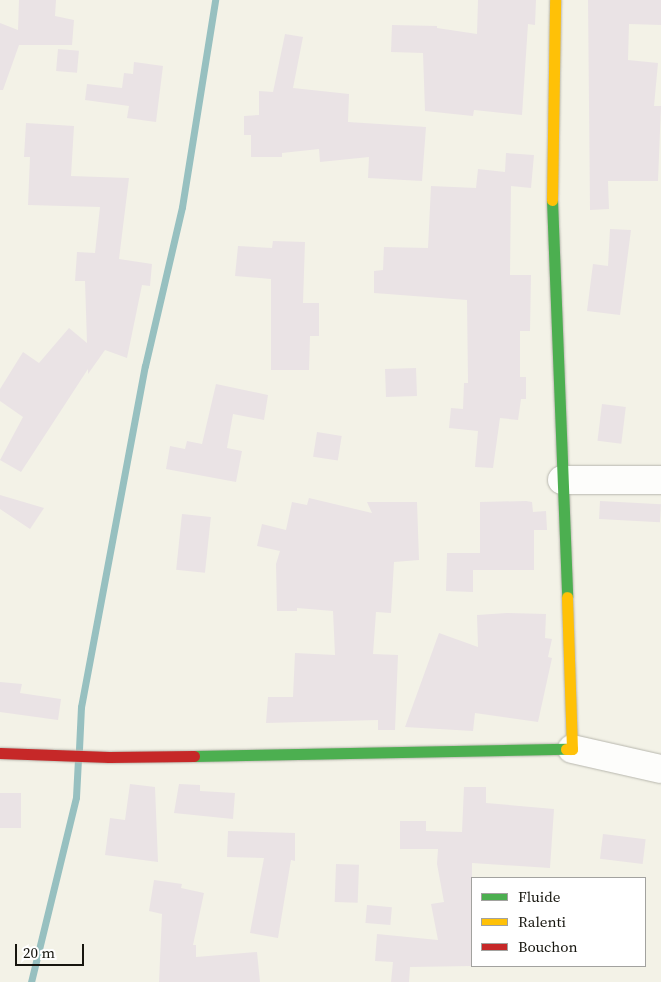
<!DOCTYPE html>
<style>
body{margin:0}
#map{position:relative;width:661px;height:982px;overflow:hidden;background:#f3f2e7;font-family:"Source Serif 4",serif}
div>[style]{position:absolute}
[style*='--x']{left:calc(var(--x)*1px);top:calc(var(--y)*1px);width:calc(var(--w)*1px);rotate:calc(var(--a)*1deg)}
.stream>*{height:7px;margin:-3.5px;padding:0 3.5px;transform-origin:3.5px;border-radius:3.5px;background:#97c0c0}
.building>*{inset:0;background:#eae3e5;transform-origin:0 0}
.roads{filter:drop-shadow(0 0 1px #b7b6ad) drop-shadow(0 0 1px #b7b6ad)}
.street>*{height:28px;margin:-14px;padding:0 14px;transform-origin:14px;border-radius:14px;background:#fdfdfb}
.fast>*{height:11px;margin:-5.5px;padding:0 5.5px;transform-origin:5.5px;border-radius:5.5px;background:#4caf50}
.slow>*{height:11px;margin:-5.5px;padding:0 5.5px;transform-origin:5.5px;border-radius:5.5px;background:#ffc107}
.jam>*{height:11px;margin:-5.5px;padding:0 5.5px;transform-origin:5.5px;border-radius:5.5px;background:#c62828}
span{translate:-50% -50%;white-space:nowrap;text-align:center;line-height:1.15;-webkit-text-stroke:4.5px #fff;paint-order:stroke}
.legend{position:absolute;left:471px;top:877px;width:175px;height:90px;box-sizing:border-box;background:#fff;border:1px solid #a2a29f;margin:0;padding:6px 9px;list-style:none;font-size:15px;color:#17160f}
.legend li{display:flex;align-items:center;gap:10px;height:25px}
.legend b{width:25px;border:1px solid #a2a29f}
.scale{position:absolute;left:15px;top:944px;width:69px;height:22px;box-sizing:border-box;border:2px solid #17160f;border-top:0;padding-left:6px;font-size:15px;line-height:18px;white-space:nowrap;color:#17160f;-webkit-text-stroke:4px #fff;paint-order:stroke}
</style>
<div id="map">
<div class="stream">
<i style="--x:79;--y:749;--w:42;--a:-87.3"></i>
<i style="--x:81;--y:707;--w:347;--a:-79.4"></i>
<i style="--x:145;--y:366;--w:163;--a:-76.9"></i>
<i style="--x:182;--y:207;--w:210;--a:-80.9"></i>
<i style="--x:31;--y:982;--w:190;--a:-76.3"></i>
<i style="--x:76;--y:797;--w:37;--a:-87"></i>
</div>
<div class="building">
<i style="clip-path:polygon(19px 0,56px 0,55px 16px,74px 20px,72px 45px,19px 45px,3px 90px,0 90px,0 23px,18px 30px)"></i>
<i style="clip-path:polygon(478px 0,536px 0,535px 25px,528px 24px,522px 115px,474px 110px,473px 116px,425px 111px,423px 53px,391px 52px,392px 25px,437px 26px,437px 28px,477px 34px)"></i>
<i style="clip-path:polygon(588px 0,661px 0,661px 25px,629px 24px,628px 60px,658px 63px,654px 106px,661px 106px,658px 181px,608px 181px,609px 209px,590px 210px)"></i>
<i style="clip-path:polygon(285px 34px,303px 37px,293px 88px,349px 94px,348px 122px,426px 127px,422px 181px,368px 178px,369px 157px,320px 162px,319px 149px,282px 153px,282px 157px,251px 157px,251px 135px,244px 135px,244px 116px,259px 115px,259px 91px,273px 92px)"></i>
<i style="left:58px;top:49px;width:21px;height:22px;rotate:5deg"></i>
<i style="clip-path:polygon(134px 62px,163px 66px,156px 122px,127px 118px,129px 106px,85px 100px,87px 84px,122px 88px,124px 73px,133px 74px)"></i>
<i style="clip-path:polygon(26px 123px,74px 126px,71px 176px,129px 178px,119px 259px,152px 264px,150px 286px,142px 285px,127px 358px,105px 350px,88px 374px,88px 369px,21px 472px,0 460px,23px 417px,0 401px,0 389px,23px 352px,39px 363px,69px 328px,87px 343px,85px 281px,75px 281px,77px 252px,95px 253px,100px 207px,28px 205px,30px 157px,24px 157px)"></i>
<i style="clip-path:polygon(506px 153px,534px 155px,531px 188px,511px 186px,510px 275px,531px 275px,530px 331px,520px 331px,520px 377px,526px 377px,526px 399px,521px 399px,518px 420px,500px 418px,493px 468px,475px 467px,478px 431px,449px 428px,451px 408px,463px 409px,464px 383px,468px 383px,467px 300px,374px 293px,374px 271px,383px 270px,384px 247px,428px 248px,431px 186px,476px 188px,478px 169px,505px 172px)"></i>
<i style="clip-path:polygon(610px 229px,631px 230px,620px 315px,587px 311px,593px 264px,608px 266px)"></i>
<i style="clip-path:polygon(273px 241px,305px 242px,303px 303px,319px 303px,319px 336px,310px 336px,309px 370px,271px 370px,271px 279px,235px 276px,238px 246px,272px 248px)"></i>
<i style="left:416px;top:368px;width:28px;height:31px;rotate:88deg"></i>
<i style="clip-path:polygon(216px 384px,268px 395px,264px 420px,233px 414px,227px 448px,242px 451px,236px 482px,166px 469px,170px 446px,185px 449px,187px 441px,202px 444px)"></i>
<i style="left:602px;top:404px;width:24px;height:37px;rotate:7deg"></i>
<i style="left:317px;top:432px;width:25px;height:25px;rotate:9deg"></i>
<i style="clip-path:polygon(0 495px,44px 508px,30px 529px,0 509px)"></i>
<i style="clip-path:polygon(309px 498px,372px 513px,367px 502px,417px 502px,419px 560px,394px 562px,391px 613px,376px 612px,373px 654px,398px 655px,395px 730px,378px 730px,378px 720px,266px 723px,268px 697px,293px 697px,295px 653px,335px 655px,333px 611px,297px 608px,297px 611px,277px 611px,276px 564px,280px 551px,257px 546px,262px 524px,286px 530px,292px 502px,307px 505px)"></i>
<i style="left:600px;top:501px;width:61px;height:18px;rotate:3deg"></i>
<i style="clip-path:polygon(480px 502px,526px 501px,532px 502px,533px 512px,546px 511px,547px 530px,534px 530px,534px 570px,473px 570px,473px 592px,446px 591px,447px 553px,480px 553px)"></i>
<i style="left:182px;top:514px;width:29px;height:56px;rotate:6deg"></i>
<i style="clip-path:polygon(507px 613px,546px 614px,545px 638px,552px 639px,548px 657px,552px 658px,538px 722px,475px 713px,473px 731px,405px 727px,439px 633px,478px 647px,477px 615px)"></i>
<i style="clip-path:polygon(0 682px,22px 684px,20px 693px,61px 699px,58px 720px,0 712px)"></i>
<i style="clip-path:polygon(130px 784px,155px 787px,158px 862px,105px 855px,110px 818px,125px 820px)"></i>
<i style="clip-path:polygon(179px 784px,200px 785px,200px 791px,235px 793px,233px 819px,174px 813px)"></i>
<i style="clip-path:polygon(464px 787px,486px 787px,486px 803px,554px 809px,550px 868px,472px 863px,472px 966px,410px 967px,409px 982px,391px 982px,393px 962px,375px 961px,377px 934px,438px 940px,431px 904px,444px 902px,437px 864px,438px 849px,400px 849px,400px 821px,426px 821px,426px 831px,462px 832px)"></i>
<i style="left:0;top:793px;width:21px;height:35px"></i>
<i style="clip-path:polygon(228px 831px,295px 833px,295px 861px,291px 860px,278px 938px,250px 933px,264px 858px,227px 857px)"></i>
<i style="left:603px;top:834px;width:43px;height:25px;rotate:7deg"></i>
<i style="left:336px;top:864px;width:23px;height:38px;rotate:2deg"></i>
<i style="clip-path:polygon(154px 880px,182px 884px,181px 888px,204px 893px,193px 945px,196px 945px,196px 957px,257px 952px,260px 982px,159px 982px,162px 914px,149px 911px)"></i>
<i style="left:367px;top:905px;width:25px;height:18px;rotate:5deg"></i>
</div>
<div class="roads">
<div class="street">
<i style="--x:562;--y:480;--w:99;--a:0"></i>
<i style="--x:572;--y:749;--w:91;--a:12.7"></i>
</div>
<div class="fast">
<i style="--x:552;--y:200;--w:397;--a:87.8"></i>
<i style="--x:194;--y:756;--w:372;--a:-1.1"></i>
</div>
<div class="slow">
<i style="--x:552;--y:200;--w:200;--a:-89.1"></i>
<i style="--x:566;--y:749;--w:6;--a:0"></i>
<i style="--x:572;--y:749;--w:152;--a:-91.9"></i>
</div>
<div class="jam">
<i style="--x:0;--y:753;--w:109;--a:2.1"></i>
<i style="--x:109;--y:757;--w:85;--a:-0.7"></i>
</div>
</div>
<ul class="legend">
<li><b style="height:6px;background:#4caf50"></b>Fluide</li>
<li><b style="height:6px;background:#ffc107"></b>Ralenti</li>
<li><b style="height:6px;background:#c62828"></b>Bouchon</li>
</ul>
<div class="scale">20 m</div>
</div>
